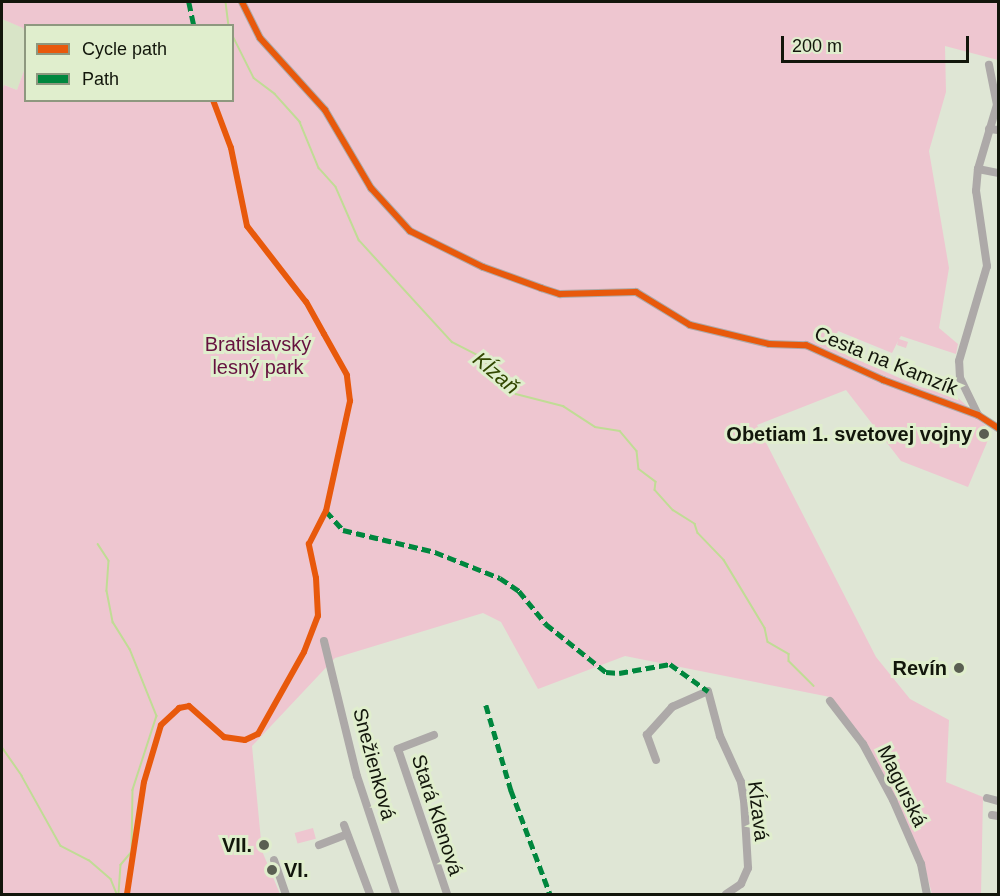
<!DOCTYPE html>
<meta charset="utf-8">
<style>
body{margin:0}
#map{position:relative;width:1000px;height:896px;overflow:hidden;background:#dfe6d5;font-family:Arial,sans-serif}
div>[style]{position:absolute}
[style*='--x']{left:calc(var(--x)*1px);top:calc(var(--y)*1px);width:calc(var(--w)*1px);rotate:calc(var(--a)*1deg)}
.built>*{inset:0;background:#d8e4c7}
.green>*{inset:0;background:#eec6d0;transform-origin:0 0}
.stream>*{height:1.5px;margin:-0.75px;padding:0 0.75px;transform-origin:0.75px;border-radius:0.75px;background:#c0dc95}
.minor>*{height:8px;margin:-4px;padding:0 4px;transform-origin:4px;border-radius:4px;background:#ada9a8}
.quiet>*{height:4.5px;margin-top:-2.25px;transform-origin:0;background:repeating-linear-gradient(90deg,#00873e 0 9px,transparent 0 13.5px)}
.cycleway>*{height:6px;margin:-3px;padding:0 3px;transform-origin:3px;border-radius:3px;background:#e8590c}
.dots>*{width:16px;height:16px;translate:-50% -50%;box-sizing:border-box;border:3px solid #e0eecd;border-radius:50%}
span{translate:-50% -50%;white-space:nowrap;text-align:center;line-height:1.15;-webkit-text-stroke:6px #e0eecd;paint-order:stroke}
.park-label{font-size:20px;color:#66113f}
.street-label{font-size:20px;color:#12160b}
.poi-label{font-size:20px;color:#12160b;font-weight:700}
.right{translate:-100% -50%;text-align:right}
.left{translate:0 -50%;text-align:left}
.water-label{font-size:21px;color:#324700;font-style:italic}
.frame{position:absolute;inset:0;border:3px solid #12160b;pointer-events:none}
.legend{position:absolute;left:24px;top:24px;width:210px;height:78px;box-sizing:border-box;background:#e0eecd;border:2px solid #8e987f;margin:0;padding:8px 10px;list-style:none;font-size:18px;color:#12160b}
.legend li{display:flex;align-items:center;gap:12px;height:30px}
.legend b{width:30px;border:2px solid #8e987f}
.scale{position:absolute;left:781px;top:36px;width:188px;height:27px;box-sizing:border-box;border:3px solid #12160b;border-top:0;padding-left:8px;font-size:18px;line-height:21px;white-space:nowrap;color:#12160b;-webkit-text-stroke:4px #e0eecd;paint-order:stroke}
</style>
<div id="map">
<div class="built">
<i style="clip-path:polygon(2px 19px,24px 28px,26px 34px,25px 68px,17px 90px,5px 85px,2px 92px)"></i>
</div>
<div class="green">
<i style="clip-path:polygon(2px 2px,998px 2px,998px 60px,945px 46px,946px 92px,929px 151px,949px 268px,939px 328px,958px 344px,956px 354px,901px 336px,899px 339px,908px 342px,906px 348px,897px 345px,898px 341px,892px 353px,838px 331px,831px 348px,920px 387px,957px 397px,977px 415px,991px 433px,968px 487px,901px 461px,846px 390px,757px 425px,876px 657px,910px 699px,949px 720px,946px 782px,983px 797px,981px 894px,932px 894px,923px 860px,863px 742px,830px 697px,625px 656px,538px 689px,501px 622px,483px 613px,335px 658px,252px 746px,262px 851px,280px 894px,2px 894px,2px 92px,4px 85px,17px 90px,25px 68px,26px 100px,232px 100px,232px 26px,26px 26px,25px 34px,23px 28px,2px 19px)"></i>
<i style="left:313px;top:828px;width:11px;height:19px;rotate:75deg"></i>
</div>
<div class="stream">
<i style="--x:226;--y:2;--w:24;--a:83"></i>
<i style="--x:232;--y:34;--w:49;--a:63.4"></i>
<i style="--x:254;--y:78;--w:26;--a:37"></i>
<i style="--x:275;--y:94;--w:38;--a:48"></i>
<i style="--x:300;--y:122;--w:50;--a:67.6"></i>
<i style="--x:319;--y:168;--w:25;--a:48"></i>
<i style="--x:336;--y:187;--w:58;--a:66.5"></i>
<i style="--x:359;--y:240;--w:138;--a:47.6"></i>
<i style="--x:452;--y:342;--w:33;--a:27"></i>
<i style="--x:481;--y:357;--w:51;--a:46.6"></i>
<i style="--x:516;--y:394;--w:49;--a:14.3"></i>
<i style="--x:563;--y:406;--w:38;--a:33"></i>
<i style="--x:595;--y:427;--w:25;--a:9"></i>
<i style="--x:620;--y:431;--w:26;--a:50"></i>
<i style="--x:637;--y:451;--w:18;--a:84"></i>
<i style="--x:639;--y:469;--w:21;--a:37"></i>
<i style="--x:656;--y:482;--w:8;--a:97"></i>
<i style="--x:655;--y:490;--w:27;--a:48"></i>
<i style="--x:673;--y:510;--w:26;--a:32"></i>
<i style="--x:695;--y:524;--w:9;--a:72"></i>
<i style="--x:698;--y:533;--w:37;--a:46"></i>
<i style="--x:724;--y:560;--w:79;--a:58.9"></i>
<i style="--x:765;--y:628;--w:14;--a:78"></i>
<i style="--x:768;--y:642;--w:24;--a:30"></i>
<i style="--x:789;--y:654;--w:7;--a:90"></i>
<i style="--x:789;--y:661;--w:35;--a:45"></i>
<i style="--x:98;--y:544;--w:20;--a:57"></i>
<i style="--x:109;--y:561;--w:30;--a:94"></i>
<i style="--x:107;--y:591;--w:32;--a:79"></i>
<i style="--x:113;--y:622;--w:32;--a:58"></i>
<i style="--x:130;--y:649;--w:72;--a:68.1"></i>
<i style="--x:157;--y:716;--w:78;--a:108"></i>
<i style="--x:133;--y:790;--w:62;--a:90.9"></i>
<i style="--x:132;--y:852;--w:17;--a:130"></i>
<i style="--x:121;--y:865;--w:29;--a:94"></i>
<i style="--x:2;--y:747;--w:35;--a:55"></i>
<i style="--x:22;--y:776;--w:80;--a:60.9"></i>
<i style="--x:61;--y:846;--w:31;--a:27"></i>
<i style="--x:89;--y:860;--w:29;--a:41"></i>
<i style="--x:111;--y:879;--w:16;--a:68"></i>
</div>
<div class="minor">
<i style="--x:242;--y:2;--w:40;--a:63.4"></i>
<i style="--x:260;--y:38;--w:97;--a:47.9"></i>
<i style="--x:325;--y:110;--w:91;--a:59.5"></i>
<i style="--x:371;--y:188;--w:58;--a:47.8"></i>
<i style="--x:410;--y:231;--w:81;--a:26.3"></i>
<i style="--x:483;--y:267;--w:62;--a:19.9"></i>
<i style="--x:541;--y:288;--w:20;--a:18"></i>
<i style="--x:560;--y:294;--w:76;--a:-1.5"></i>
<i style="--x:636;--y:292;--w:63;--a:31.4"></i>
<i style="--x:690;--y:325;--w:81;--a:13.5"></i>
<i style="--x:769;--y:344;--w:37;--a:2"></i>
<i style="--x:806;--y:345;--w:85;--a:24.4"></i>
<i style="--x:883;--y:380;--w:101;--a:20.2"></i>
<i style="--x:978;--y:415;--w:24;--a:33"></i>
<i style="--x:989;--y:129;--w:9;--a:6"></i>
<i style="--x:978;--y:169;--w:20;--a:11"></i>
<i style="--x:978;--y:415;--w:41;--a:-115.9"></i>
<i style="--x:960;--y:378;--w:17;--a:-93"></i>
<i style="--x:959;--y:361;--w:99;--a:-73.6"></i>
<i style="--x:987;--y:266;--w:76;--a:-98.3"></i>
<i style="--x:976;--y:191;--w:22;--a:-85"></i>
<i style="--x:978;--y:169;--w:67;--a:-73.5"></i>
<i style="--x:997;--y:105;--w:41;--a:-101.3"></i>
<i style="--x:324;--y:641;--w:139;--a:76.3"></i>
<i style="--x:357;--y:776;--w:124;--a:71.7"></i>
<i style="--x:830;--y:701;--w:54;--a:52.5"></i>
<i style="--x:863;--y:744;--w:64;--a:61.8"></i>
<i style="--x:893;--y:800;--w:70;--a:66.4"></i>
<i style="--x:921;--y:864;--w:31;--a:79"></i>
<i style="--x:434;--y:735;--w:39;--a:159"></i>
<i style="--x:398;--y:749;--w:153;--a:71.3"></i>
<i style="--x:656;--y:760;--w:27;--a:-110"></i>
<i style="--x:647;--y:735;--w:38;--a:-48"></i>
<i style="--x:672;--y:707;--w:39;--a:-24"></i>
<i style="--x:708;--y:691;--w:47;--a:75.1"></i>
<i style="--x:720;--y:736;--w:51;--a:65.5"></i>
<i style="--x:741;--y:782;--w:18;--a:81"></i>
<i style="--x:744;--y:800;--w:68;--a:86.6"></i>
<i style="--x:748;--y:868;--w:17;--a:114"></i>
<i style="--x:741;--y:884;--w:18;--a:146"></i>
<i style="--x:987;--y:798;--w:11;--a:15"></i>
<i style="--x:992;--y:815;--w:6;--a:9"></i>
<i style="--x:344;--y:825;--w:74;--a:69.4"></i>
<i style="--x:319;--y:845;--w:30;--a:-21"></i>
<i style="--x:274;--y:860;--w:36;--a:71"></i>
</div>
<div class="quiet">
<i style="--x:189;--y:2;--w:25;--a:78"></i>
<i style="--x:326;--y:511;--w:25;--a:48"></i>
<i style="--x:343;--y:530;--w:95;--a:13.4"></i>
<i style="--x:435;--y:552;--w:70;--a:21.8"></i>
<i style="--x:500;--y:578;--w:23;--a:34"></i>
<i style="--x:519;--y:591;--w:43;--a:50.7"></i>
<i style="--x:546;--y:624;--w:77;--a:38.7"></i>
<i style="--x:606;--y:672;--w:13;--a:4"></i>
<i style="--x:619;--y:673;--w:52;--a:-10"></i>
<i style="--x:670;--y:664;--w:47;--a:35.4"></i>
<i style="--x:486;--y:705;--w:89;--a:73.6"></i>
<i style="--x:511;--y:790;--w:111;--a:69.4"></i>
</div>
<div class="cycleway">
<i style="--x:242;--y:2;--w:40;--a:63.4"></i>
<i style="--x:260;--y:38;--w:97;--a:47.9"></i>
<i style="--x:325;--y:110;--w:91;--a:59.5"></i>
<i style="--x:371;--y:188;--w:58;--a:47.8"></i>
<i style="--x:410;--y:231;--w:81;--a:26.3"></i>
<i style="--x:483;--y:267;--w:62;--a:19.9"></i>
<i style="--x:541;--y:288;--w:20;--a:18"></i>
<i style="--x:560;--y:294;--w:76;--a:-1.5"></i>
<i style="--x:636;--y:292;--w:63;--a:31.4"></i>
<i style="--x:690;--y:325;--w:81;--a:13.5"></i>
<i style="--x:769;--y:344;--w:37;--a:2"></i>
<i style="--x:806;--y:345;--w:85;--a:24.4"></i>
<i style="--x:883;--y:380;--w:101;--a:20.2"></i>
<i style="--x:978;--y:415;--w:24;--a:33"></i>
<i style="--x:127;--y:894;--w:113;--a:-81.4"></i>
<i style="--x:144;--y:782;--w:59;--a:-73.4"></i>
<i style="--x:161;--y:725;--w:25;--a:-43"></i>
<i style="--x:179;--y:708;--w:10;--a:-11"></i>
<i style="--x:189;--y:706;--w:47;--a:41.5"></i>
<i style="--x:224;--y:737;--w:21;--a:8"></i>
<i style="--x:245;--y:740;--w:14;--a:-25"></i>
<i style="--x:258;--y:734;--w:94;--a:-60.7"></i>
<i style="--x:304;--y:652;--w:39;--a:-69"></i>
<i style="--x:318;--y:616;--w:38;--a:-93"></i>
<i style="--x:316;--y:578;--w:35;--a:-102"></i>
<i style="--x:309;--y:544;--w:37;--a:-63"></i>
<i style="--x:326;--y:511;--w:113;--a:-77.7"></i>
<i style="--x:350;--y:401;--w:26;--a:-97"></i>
<i style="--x:347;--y:375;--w:47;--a:-119.3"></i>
<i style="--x:324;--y:334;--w:37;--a:-119"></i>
<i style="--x:306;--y:302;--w:96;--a:-127.8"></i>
<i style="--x:247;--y:226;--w:80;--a:-101.6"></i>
<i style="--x:231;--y:148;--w:51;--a:-110.6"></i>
</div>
<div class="dots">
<i style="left:984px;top:434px;background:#5a5f52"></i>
<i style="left:959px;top:668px;background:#5a5f52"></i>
<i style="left:264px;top:845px;background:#5a5f52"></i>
<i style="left:272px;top:870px;background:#5a5f52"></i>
</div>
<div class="park-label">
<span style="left:258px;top:356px">Bratislavský<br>lesný park</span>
</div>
<div class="street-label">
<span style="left:886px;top:361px;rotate:22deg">Cesta na Kamzík</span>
<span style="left:374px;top:764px;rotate:75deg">Snežienková</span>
<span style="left:902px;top:786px;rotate:64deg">Magurská</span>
<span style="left:758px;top:811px;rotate:83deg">Kĺzavá</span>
<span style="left:437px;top:815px;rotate:72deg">Stará Klenová</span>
</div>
<div class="poi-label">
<span class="right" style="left:972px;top:434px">Obetiam 1. svetovej vojny</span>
<span class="right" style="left:947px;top:668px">Revín</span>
<span class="right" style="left:252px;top:845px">VII.</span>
<span class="left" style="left:284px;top:870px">VI.</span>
</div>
<div class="water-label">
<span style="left:496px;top:373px;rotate:40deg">Kĺzaň</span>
</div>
<div class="frame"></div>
<ul class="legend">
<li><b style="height:8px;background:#e8590c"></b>Cycle path</li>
<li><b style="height:8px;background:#00873e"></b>Path</li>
</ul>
<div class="scale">200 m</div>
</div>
